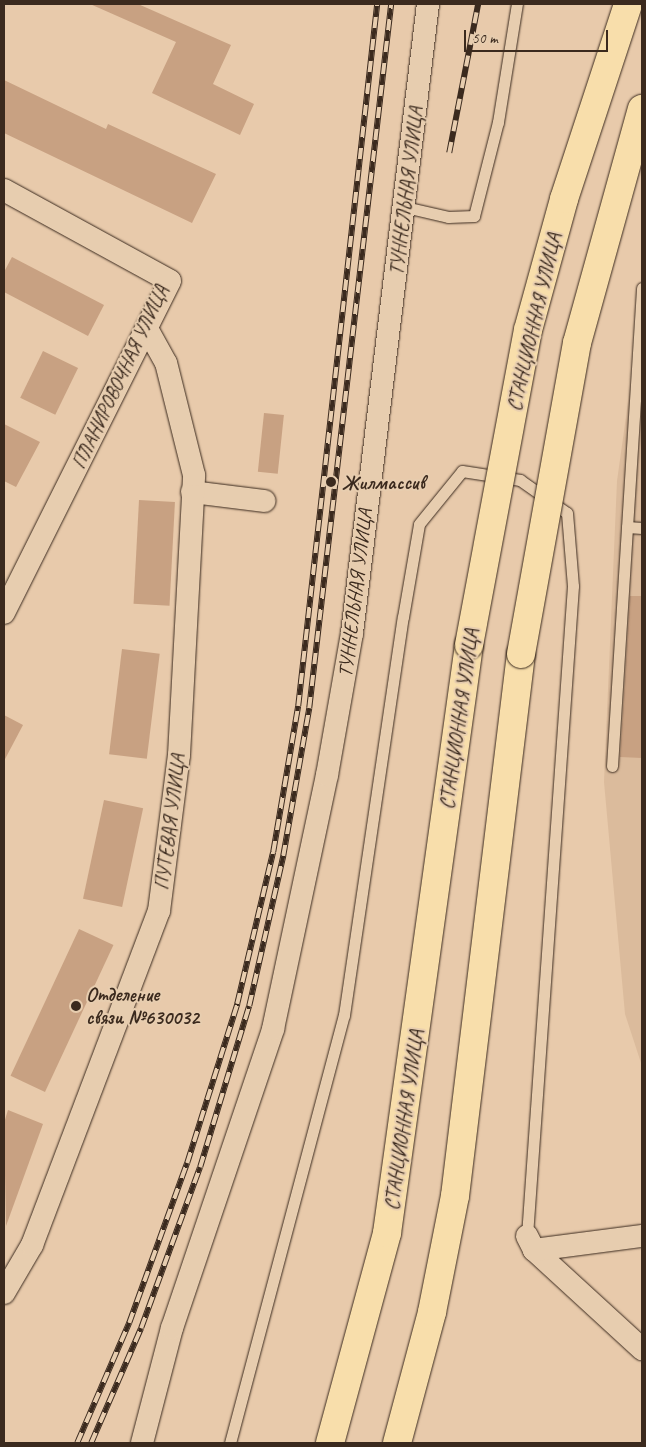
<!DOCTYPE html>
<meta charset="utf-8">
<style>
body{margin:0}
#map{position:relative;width:646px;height:1447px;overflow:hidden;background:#e8caab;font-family:Caveat,sans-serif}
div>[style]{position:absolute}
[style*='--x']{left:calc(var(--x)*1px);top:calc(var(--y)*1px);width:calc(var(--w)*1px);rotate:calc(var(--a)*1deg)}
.built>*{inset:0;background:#dbbb9c}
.building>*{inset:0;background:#c8a182;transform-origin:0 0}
.roads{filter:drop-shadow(0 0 1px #3b2a1e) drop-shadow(0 0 1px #3b2a1e)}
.lane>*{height:11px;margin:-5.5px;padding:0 5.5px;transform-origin:5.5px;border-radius:5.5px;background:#e7cdaf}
.street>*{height:22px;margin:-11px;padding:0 11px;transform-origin:11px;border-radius:11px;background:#e7cdaf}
.primary>*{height:28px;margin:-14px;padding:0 14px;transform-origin:14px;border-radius:14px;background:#f8deab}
.rail>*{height:5.5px;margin-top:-2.75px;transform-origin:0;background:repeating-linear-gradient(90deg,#e7cdaf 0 11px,#3b2a1e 0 22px);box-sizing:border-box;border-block:1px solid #3b2a1e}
.bridges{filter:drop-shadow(0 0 1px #3b2a1e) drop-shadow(0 0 1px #3b2a1e)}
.primary-bridge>*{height:28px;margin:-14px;padding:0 14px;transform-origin:14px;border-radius:14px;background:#f8deab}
.dots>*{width:14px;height:14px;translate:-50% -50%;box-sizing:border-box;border:2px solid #e7cdaf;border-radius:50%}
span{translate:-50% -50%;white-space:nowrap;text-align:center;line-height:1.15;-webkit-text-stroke:4px #e7cdaf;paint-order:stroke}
.street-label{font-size:20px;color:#3b2a1e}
.poi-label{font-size:20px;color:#3b2a1e;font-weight:700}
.left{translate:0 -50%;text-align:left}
.frame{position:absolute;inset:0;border:5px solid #3b2a1e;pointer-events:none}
.scale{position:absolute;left:464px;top:30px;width:144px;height:22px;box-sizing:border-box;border:2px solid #3b2a1e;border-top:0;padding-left:6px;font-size:15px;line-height:18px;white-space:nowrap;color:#3b2a1e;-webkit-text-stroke:4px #e7cdaf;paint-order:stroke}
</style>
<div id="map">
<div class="built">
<i style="clip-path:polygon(642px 302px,642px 1066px,625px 1014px,604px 782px,617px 481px)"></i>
</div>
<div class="building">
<i style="clip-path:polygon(90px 4px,138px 4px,231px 45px,213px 84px,254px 104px,240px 135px,152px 93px,176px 42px)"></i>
<i style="clip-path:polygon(4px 80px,106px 129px,108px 124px,216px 174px,192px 223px,4px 133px)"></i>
<i style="clip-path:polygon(12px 257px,104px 305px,88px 336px,4px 292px,4px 272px)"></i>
<i style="left:43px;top:351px;width:39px;height:52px;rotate:26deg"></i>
<i style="left:264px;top:413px;width:20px;height:59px;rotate:6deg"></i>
<i style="clip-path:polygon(4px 424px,40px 442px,16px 487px,4px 481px)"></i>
<i style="left:139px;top:500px;width:36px;height:104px;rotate:3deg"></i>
<i style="clip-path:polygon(630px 596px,642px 596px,642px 758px,620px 757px)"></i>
<i style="left:122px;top:649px;width:38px;height:106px;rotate:7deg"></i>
<i style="clip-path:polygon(4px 715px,23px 725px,4px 761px)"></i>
<i style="left:104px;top:800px;width:40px;height:101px;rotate:12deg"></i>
<i style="left:79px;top:929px;width:38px;height:162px;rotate:25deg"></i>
<i style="clip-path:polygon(8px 1110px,43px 1124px,6px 1226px,4px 1123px)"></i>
</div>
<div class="roads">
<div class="lane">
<i style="--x:405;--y:207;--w:44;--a:13.1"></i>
<i style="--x:448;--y:217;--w:26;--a:-2"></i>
<i style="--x:474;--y:216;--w:97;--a:-75.7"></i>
<i style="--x:498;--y:122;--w:120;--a:-80.9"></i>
<i style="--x:627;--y:527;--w:15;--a:4"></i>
<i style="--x:612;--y:766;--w:479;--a:-86.4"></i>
<i style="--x:230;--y:1443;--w:443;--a:-75.1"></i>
<i style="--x:344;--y:1015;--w:402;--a:-81.6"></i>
<i style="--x:403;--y:617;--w:94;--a:-80.2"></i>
<i style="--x:419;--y:524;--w:68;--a:-50.9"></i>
<i style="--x:462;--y:471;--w:59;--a:8.8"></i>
<i style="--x:520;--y:480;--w:57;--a:35.1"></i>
<i style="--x:567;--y:513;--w:73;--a:85.3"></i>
<i style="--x:573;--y:586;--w:652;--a:94.05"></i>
</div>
<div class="street">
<i style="--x:4;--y:190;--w:189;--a:28.7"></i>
<i style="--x:170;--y:281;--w:371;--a:116.6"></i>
<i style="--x:192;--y:492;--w:73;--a:7.1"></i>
<i style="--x:527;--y:1236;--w:16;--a:63"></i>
<i style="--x:534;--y:1250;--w:147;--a:42.5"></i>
<i style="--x:534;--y:1250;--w:109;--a:-7.4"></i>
<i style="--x:4;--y:1293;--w:56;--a:-59.7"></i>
<i style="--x:32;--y:1245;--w:357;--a:-69.2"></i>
<i style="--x:159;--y:911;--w:157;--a:-82.7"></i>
<i style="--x:179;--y:755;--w:280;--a:-86.9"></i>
<i style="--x:194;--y:475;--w:115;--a:-104"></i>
<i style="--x:166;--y:363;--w:39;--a:-119"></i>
<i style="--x:142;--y:1443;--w:119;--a:-75.4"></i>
<i style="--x:172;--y:1328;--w:316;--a:-71.3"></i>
<i style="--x:273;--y:1029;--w:260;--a:-78"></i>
<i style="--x:327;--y:775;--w:144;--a:-80"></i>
<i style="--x:352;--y:633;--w:634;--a:-83.11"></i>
</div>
<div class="primary">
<i style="--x:330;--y:1443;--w:218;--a:-74.8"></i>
<i style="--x:387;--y:1233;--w:594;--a:-82.06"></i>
<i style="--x:397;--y:1443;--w:136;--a:-75"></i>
<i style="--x:432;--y:1312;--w:118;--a:-78.8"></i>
<i style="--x:455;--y:1196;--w:546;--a:-83.06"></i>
</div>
</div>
<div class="rail">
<i style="--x:449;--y:153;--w:152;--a:-79"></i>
<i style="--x:77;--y:1443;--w:131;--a:-66.6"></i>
<i style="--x:129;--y:1323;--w:170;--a:-70.1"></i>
<i style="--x:187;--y:1163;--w:167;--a:-72.5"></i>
<i style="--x:237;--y:1004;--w:156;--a:-76.7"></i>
<i style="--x:273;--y:852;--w:148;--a:-80.3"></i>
<i style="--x:298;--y:706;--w:706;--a:-83.58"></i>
<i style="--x:91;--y:1443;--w:125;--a:-66.5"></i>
<i style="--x:141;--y:1328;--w:171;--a:-69.9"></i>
<i style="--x:200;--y:1167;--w:168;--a:-73.1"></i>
<i style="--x:249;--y:1006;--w:154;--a:-77.2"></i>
<i style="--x:283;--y:856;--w:150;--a:-80"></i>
<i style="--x:309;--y:708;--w:709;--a:-83.36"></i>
</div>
<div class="bridges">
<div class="primary-bridge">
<i style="--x:469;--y:645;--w:320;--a:-79.4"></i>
<i style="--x:528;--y:330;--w:136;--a:-74.6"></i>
<i style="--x:564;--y:199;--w:205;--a:-71.8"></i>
<i style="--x:521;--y:654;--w:316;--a:-79.8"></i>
<i style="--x:577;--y:343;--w:243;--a:-74.5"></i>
</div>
</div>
<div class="dots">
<i style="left:331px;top:482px;background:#3b2a1e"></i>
<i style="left:76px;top:1006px;background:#3b2a1e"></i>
</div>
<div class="street-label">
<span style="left:406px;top:191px;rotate:-83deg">ТУННЕЛЬНАЯ УЛИЦА</span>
<span style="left:534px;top:322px;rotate:-77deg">СТАНЦИОННАЯ УЛИЦА</span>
<span style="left:120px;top:377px;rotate:-65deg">ПЛАНИРОВОЧНАЯ УЛИЦА</span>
<span style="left:355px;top:593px;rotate:-83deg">ТУННЕЛЬНАЯ УЛИЦА</span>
<span style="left:459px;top:719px;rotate:-82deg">СТАНЦИОННАЯ УЛИЦА</span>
<span style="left:170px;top:822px;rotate:-83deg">ПУТЕВАЯ УЛИЦА</span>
<span style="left:404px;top:1120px;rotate:-82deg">СТАНЦИОННАЯ УЛИЦА</span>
</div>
<div class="poi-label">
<span class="left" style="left:342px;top:482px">Жилмассив</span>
<span class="left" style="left:86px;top:1006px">Отделение<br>связи №630032</span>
</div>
<div class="frame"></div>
<div class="scale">50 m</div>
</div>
